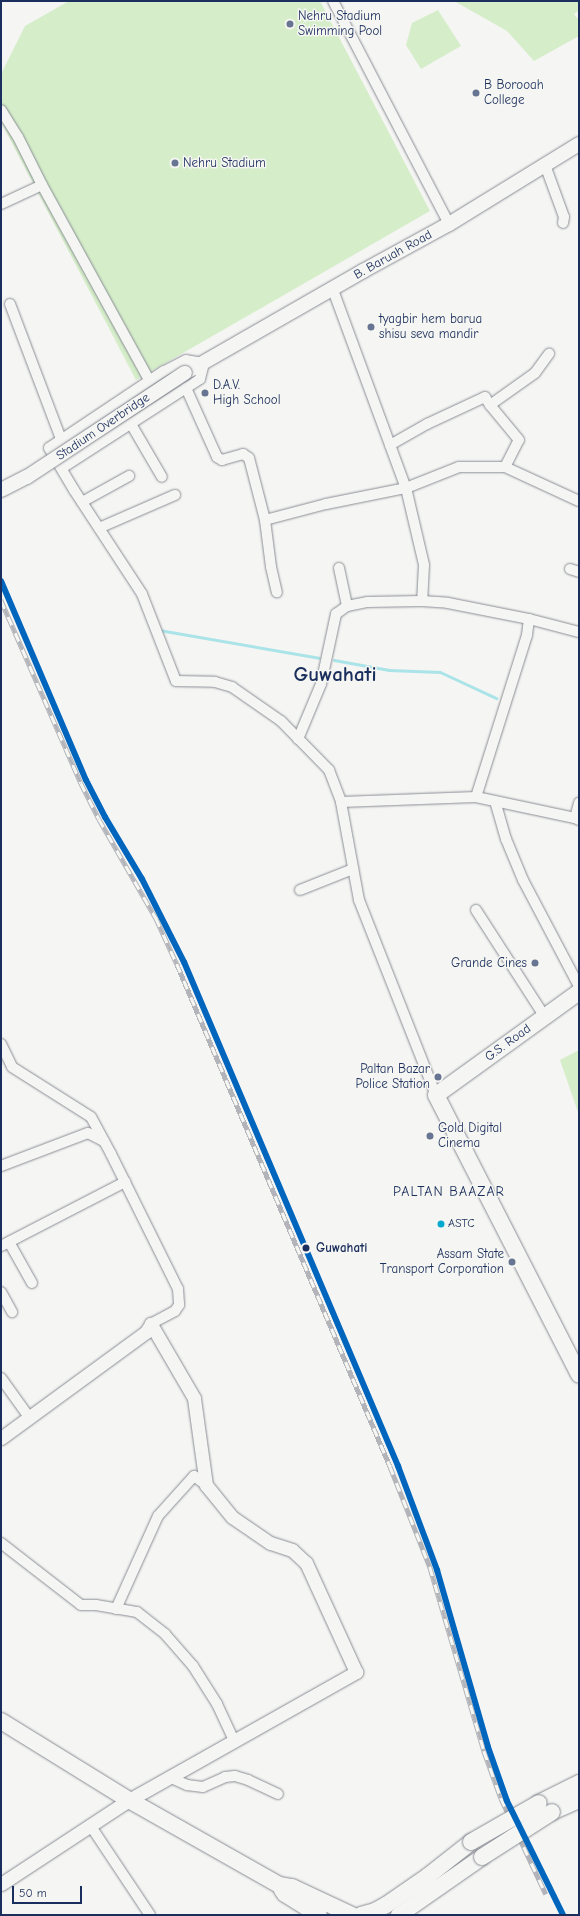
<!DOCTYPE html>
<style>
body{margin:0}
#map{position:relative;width:580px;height:1916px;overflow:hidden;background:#f5f5f3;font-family:"Comic Neue",sans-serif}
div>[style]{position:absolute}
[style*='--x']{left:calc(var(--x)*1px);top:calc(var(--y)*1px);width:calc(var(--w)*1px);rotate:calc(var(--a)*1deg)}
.green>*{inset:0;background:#d5eec9}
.stream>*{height:3px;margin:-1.5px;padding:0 1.5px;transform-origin:1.5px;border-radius:1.5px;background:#abe4e8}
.roads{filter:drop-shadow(0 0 1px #898d95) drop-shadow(0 0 1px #898d95)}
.minor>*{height:10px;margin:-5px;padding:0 5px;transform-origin:5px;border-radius:5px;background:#f5f5f3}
.tertiary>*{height:13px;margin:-6.5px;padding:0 6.5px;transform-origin:6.5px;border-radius:6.5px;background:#f5f5f3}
.secondary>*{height:14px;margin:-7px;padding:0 7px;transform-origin:7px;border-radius:7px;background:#f5f5f3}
.primary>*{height:16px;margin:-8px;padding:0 8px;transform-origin:8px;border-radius:8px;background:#f5f5f3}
.rail>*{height:4.5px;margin-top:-2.25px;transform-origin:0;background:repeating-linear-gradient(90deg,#f6f6f2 0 9px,#b2b4b9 0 18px);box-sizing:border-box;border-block:1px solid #b2b4b9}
.bridges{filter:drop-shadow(0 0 1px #898d95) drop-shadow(0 0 1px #898d95)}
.secondary-bridge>*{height:14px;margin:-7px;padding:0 7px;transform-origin:7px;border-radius:7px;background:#f5f5f3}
.primary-bridge>*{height:16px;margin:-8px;padding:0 8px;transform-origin:8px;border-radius:8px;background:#f5f5f3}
.rail-1>*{height:6px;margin:-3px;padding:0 3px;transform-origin:3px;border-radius:3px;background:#0065bd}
.dots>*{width:11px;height:11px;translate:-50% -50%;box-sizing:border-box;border:2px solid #f6f6f2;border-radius:50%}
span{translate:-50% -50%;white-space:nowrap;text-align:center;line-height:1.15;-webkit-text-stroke:3px #f6f6f2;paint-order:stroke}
.bus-label{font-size:12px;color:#1b2f5e}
.left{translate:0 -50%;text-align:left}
.poi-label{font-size:13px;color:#1b2f5e}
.right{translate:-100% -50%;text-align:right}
.street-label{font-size:13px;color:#1b2f5e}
.stop-label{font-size:13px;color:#1b2f5e;font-weight:700}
.neighbourhood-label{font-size:14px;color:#1b2f5e;letter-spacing:1px}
.town-label{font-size:21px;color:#1b2f5e;font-weight:700}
.frame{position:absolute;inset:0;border:2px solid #1b2f5e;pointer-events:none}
.scale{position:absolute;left:12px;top:1886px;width:70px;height:18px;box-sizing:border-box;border:2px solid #1b2f5e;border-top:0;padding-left:5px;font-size:12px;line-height:14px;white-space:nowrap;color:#1b2f5e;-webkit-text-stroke:3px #f6f6f2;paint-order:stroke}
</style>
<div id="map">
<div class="green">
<i style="clip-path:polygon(69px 1px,320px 1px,430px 211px,136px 380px,1px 122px,1px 74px,25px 26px)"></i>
<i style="clip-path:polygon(454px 1px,579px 1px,579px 11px,574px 14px,579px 20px,579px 36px,534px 61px,507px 31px)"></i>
<i style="clip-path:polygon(438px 10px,461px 46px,421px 69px,406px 45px,412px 23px)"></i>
<i style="clip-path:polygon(579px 1050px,579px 1115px,560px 1060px)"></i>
</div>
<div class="stream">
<i style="--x:159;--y:630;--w:162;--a:9.9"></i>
<i style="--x:334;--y:660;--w:56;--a:10.3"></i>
<i style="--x:389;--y:670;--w:51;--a:2.2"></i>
<i style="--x:440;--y:672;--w:62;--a:24.9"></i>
</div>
<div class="roads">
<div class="minor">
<i style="--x:333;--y:1;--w:251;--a:62.5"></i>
<i style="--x:1;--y:110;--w:32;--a:58"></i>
<i style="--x:18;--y:137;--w:54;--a:63.4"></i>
<i style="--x:42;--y:185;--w:45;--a:155.1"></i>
<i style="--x:545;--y:165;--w:55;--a:69.9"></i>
<i style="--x:564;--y:217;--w:6;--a:99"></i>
<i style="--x:42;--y:185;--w:222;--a:61.2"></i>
<i style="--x:333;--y:290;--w:211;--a:69.8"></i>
<i style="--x:406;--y:488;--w:79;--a:76.8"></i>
<i style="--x:424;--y:565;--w:36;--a:93"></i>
<i style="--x:10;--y:304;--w:144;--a:69.3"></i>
<i style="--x:186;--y:388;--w:76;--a:65.8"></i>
<i style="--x:217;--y:457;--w:6;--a:31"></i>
<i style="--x:222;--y:460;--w:22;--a:-16"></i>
<i style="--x:243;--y:454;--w:7;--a:34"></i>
<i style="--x:249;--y:458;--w:64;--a:75.5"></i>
<i style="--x:265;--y:520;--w:47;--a:82.7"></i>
<i style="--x:271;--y:567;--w:26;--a:77"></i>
<i style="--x:131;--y:424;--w:61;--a:59.7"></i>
<i style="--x:390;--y:445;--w:43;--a:-29.6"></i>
<i style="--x:427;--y:424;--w:64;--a:-25"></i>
<i style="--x:485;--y:397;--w:9;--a:58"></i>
<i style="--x:505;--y:467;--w:30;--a:-63"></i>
<i style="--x:519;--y:440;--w:45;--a:-129.6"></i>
<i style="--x:490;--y:405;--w:55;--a:-35.4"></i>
<i style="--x:535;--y:373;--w:24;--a:-54"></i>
<i style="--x:62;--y:468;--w:164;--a:-32.8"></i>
<i style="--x:200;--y:379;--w:16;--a:-76"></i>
<i style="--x:204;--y:363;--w:18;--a:-171"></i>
<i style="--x:186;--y:360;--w:25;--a:153"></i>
<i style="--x:164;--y:371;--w:138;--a:146.2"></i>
<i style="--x:49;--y:448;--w:49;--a:59.2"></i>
<i style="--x:74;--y:490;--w:124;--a:56.8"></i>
<i style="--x:142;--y:594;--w:93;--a:68.7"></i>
<i style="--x:176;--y:681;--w:39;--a:1"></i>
<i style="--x:215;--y:682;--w:18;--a:16"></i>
<i style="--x:232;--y:687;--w:60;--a:34.8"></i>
<i style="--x:281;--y:721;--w:69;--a:45.6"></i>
<i style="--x:329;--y:770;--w:34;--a:69"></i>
<i style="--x:341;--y:802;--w:100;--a:79.6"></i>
<i style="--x:359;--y:900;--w:210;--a:68.5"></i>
<i style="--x:82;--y:502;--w:54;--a:-29"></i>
<i style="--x:265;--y:520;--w:63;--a:-14.7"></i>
<i style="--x:326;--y:504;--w:82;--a:-11.3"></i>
<i style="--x:406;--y:488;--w:57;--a:-21.6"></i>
<i style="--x:459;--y:467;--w:46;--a:0"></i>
<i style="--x:505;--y:467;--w:81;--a:24.7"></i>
<i style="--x:99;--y:528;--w:83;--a:-23.5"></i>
<i style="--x:339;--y:568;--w:39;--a:78"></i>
<i style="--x:570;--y:569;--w:9;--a:18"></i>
<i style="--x:298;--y:739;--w:60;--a:-67.3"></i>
<i style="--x:321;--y:684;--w:72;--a:-77.9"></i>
<i style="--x:336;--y:614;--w:14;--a:-36"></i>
<i style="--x:347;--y:606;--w:20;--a:-11"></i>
<i style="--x:367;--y:602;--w:55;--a:-1"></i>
<i style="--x:422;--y:601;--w:26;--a:4"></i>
<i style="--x:448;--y:603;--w:83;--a:11.2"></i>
<i style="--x:529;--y:619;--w:52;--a:14.6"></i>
<i style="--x:476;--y:797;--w:170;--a:-72.5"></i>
<i style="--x:527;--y:635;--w:16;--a:-83"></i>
<i style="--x:495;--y:801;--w:40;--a:74"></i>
<i style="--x:506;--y:839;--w:44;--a:67.5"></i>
<i style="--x:523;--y:880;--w:120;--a:62.2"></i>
<i style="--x:341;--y:802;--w:135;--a:-2.1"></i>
<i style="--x:476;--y:797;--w:101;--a:12"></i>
<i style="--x:575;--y:818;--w:4;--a:27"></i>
<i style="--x:575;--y:818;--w:16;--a:-75"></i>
<i style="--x:300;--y:890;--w:57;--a:-21.6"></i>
<i style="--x:476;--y:910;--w:127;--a:57.2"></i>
<i style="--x:1;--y:1044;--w:25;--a:64"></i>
<i style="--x:12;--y:1067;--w:93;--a:32.3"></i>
<i style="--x:91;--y:1117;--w:42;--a:61.6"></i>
<i style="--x:111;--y:1154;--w:151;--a:63.6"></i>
<i style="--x:178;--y:1289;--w:16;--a:86"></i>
<i style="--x:179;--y:1305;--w:7;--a:124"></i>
<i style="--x:175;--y:1311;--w:27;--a:152"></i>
<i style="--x:1;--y:1166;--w:93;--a:-20.8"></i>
<i style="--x:88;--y:1133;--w:18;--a:27"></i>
<i style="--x:9;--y:1242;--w:47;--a:60.7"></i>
<i style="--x:1;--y:1246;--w:140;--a:-27.3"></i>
<i style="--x:1;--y:1292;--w:23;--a:61"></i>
<i style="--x:1;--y:1378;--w:48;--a:54.3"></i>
<i style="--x:1;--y:1543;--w:101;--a:37.8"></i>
<i style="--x:81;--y:1605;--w:15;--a:0"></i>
<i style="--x:96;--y:1605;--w:42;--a:9.7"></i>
<i style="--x:137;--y:1612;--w:36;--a:38"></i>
<i style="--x:165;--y:1634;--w:43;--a:48.8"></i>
<i style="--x:193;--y:1666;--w:45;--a:57.7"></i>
<i style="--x:217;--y:1704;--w:40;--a:65"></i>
<i style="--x:116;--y:1609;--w:102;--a:-65.7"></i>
<i style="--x:158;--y:1516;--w:54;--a:-48"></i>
<i style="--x:194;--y:1476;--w:15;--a:37"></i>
<i style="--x:169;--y:1777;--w:20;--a:24"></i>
<i style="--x:187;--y:1785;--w:16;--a:7"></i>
<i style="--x:203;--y:1787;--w:24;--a:-24"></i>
<i style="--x:225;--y:1777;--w:10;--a:-6"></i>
<i style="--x:235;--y:1776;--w:14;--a:17"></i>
<i style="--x:248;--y:1780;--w:33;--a:25"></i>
<i style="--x:90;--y:1825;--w:108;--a:56.3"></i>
</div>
<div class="tertiary">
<i style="--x:1;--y:1438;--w:180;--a:-36.2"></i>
<i style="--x:146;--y:1332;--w:9;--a:-58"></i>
<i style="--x:1;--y:1884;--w:153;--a:-33.3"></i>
<i style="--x:129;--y:1800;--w:261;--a:-29.4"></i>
<i style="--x:356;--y:1672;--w:120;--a:-114.6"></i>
<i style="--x:306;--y:1563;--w:19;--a:-137"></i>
<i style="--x:292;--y:1550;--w:23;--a:-162"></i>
<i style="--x:270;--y:1543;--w:46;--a:-145.6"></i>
<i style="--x:232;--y:1517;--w:41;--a:-129.1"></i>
<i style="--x:206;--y:1485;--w:88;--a:-97.9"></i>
<i style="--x:194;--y:1398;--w:86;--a:-120.2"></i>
</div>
<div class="secondary">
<i style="--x:185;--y:373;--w:205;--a:-29.8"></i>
<i style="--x:363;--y:271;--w:98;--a:-28.7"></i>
<i style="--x:449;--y:224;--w:153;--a:-31.6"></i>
</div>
<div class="primary">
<i style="--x:579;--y:992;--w:176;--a:144.2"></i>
<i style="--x:436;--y:1095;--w:314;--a:62.9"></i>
<i style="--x:1;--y:1721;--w:150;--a:31.7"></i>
<i style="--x:129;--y:1800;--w:172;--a:29.5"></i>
<i style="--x:279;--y:1885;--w:13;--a:9"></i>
<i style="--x:292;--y:1887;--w:66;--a:25"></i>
<i style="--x:539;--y:1803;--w:45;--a:-26.6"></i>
<i style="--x:552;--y:1812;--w:30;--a:-24"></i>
<i style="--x:282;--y:1890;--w:5;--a:53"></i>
<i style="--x:285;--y:1894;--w:40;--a:32"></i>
<i style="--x:361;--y:1915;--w:15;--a:-16"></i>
<i style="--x:375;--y:1911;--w:13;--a:-29"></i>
<i style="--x:386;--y:1905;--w:51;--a:-34.6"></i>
<i style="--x:428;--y:1876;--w:55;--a:-38.3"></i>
<i style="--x:399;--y:1915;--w:101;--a:-34.9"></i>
</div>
</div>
<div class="rail">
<i style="--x:1;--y:600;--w:200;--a:66.4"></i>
<i style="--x:81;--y:783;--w:40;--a:63.4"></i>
<i style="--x:99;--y:819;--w:114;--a:60.1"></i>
<i style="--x:156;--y:918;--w:51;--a:65.5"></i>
<i style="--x:177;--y:964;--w:545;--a:67.01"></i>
<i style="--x:390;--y:1466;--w:109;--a:68.4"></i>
<i style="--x:430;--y:1567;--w:192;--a:73.6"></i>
<i style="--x:484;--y:1751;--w:50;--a:70.1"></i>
<i style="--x:501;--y:1798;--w:106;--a:64.9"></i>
</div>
<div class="bridges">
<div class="secondary-bridge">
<i style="--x:1;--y:490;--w:29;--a:-27"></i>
<i style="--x:27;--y:477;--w:189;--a:-33.4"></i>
</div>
<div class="primary-bridge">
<i style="--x:471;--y:1842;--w:78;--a:-29.8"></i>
<i style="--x:482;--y:1857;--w:83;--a:-32.7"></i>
</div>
</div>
<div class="rail-1">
<i style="--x:1;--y:581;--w:216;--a:66.9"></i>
<i style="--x:86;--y:780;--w:42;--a:62.8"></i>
<i style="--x:105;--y:817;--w:72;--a:59.2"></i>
<i style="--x:142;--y:879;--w:93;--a:63.2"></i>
<i style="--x:184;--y:962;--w:548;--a:66.99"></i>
<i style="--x:398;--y:1466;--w:111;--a:69.4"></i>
<i style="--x:437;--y:1570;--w:184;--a:73.9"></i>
<i style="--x:488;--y:1747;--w:57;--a:70.6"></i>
<i style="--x:507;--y:1801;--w:127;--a:63.8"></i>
</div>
<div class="dots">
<i style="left:290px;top:24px;background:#677492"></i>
<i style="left:476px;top:93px;background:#677492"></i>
<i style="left:175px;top:163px;background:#677492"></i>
<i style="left:371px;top:327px;background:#677492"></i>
<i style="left:205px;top:393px;background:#677492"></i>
<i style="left:535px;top:963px;background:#677492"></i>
<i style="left:438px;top:1077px;background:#677492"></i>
<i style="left:430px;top:1136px;background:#677492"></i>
<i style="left:441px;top:1224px;background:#00a9ce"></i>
<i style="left:306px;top:1248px;background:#1b2f5e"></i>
<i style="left:512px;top:1262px;background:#677492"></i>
</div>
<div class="bus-label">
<span class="left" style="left:448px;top:1224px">ASTC</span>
</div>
<div class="poi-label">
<span class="left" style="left:298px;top:24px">Nehru Stadium<br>Swimming Pool</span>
<span class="left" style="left:484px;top:93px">B Borooah<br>College</span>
<span class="left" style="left:183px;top:163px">Nehru Stadium</span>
<span class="left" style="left:379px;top:327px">tyagbir hem barua<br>shisu seva mandir</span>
<span class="left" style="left:213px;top:393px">D.A.V.<br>High School</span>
<span class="right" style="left:527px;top:963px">Grande Cines</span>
<span class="right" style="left:430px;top:1077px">Paltan Bazar<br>Police Station</span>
<span class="left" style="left:438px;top:1136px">Gold Digital<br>Cinema</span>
<span class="right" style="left:504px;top:1262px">Assam State<br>Transport Corporation</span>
</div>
<div class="street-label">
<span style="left:393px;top:255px;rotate:-29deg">B. Baruah Road</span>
<span style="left:103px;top:427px;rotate:-34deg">Stadium Overbridge</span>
<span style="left:508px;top:1043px;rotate:-36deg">G.S. Road</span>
</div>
<div class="stop-label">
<span class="left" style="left:316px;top:1248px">Guwahati</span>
</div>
<div class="neighbourhood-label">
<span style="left:449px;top:1192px">PALTAN BAAZAR</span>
</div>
<div class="town-label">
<span style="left:335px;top:674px">Guwahati</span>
</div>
<div class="frame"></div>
<div class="scale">50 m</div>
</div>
